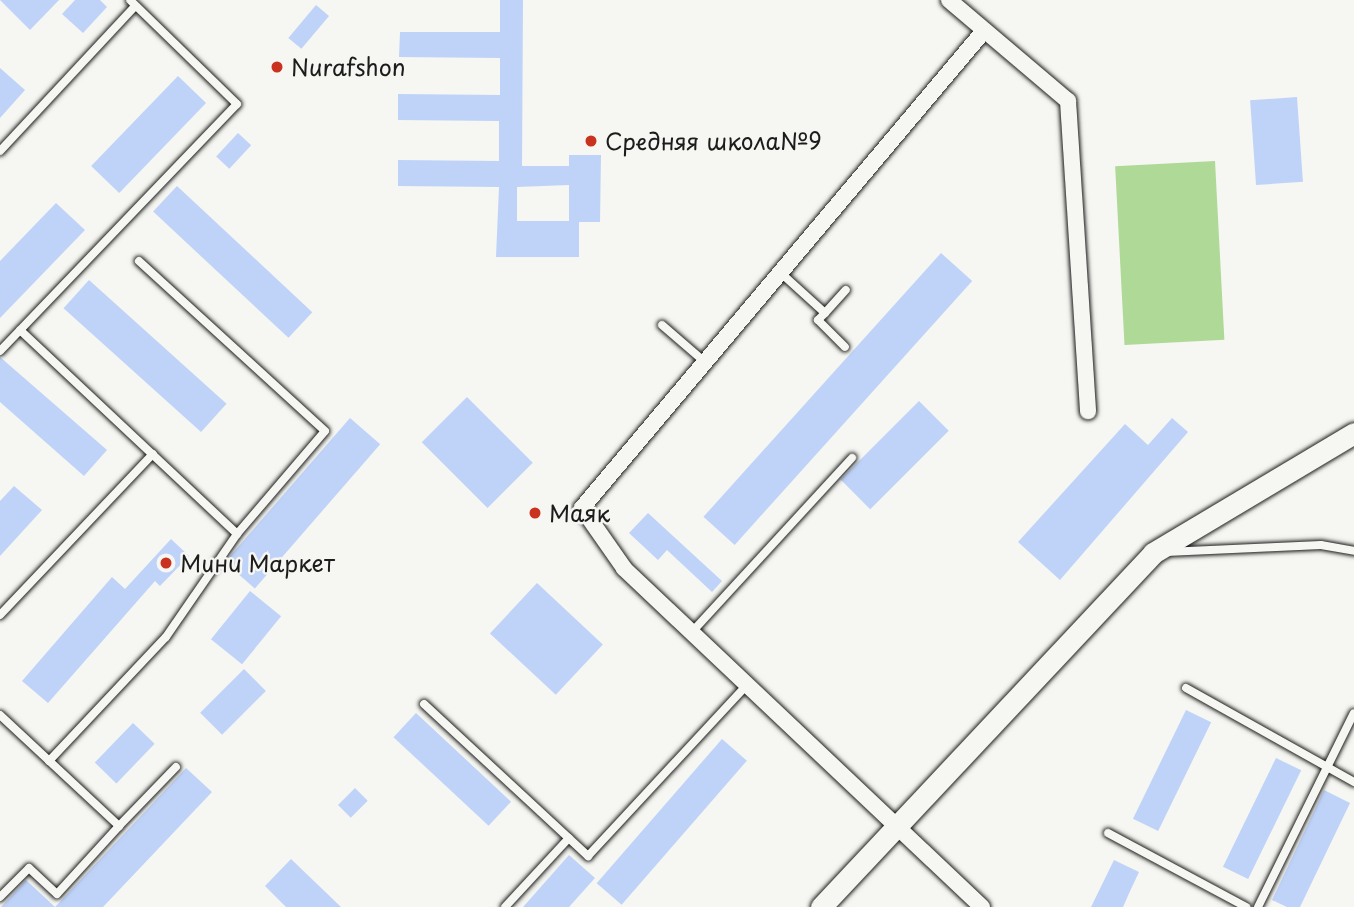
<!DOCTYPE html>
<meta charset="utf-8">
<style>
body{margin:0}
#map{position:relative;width:1354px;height:907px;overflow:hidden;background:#f6f6f2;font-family:"Playpen Sans",sans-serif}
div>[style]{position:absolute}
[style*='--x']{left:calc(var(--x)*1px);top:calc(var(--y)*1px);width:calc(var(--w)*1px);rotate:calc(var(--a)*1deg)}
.green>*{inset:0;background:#afd997;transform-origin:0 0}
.building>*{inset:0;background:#bfd3f8;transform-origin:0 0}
.roads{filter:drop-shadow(0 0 2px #1c1c1c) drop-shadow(0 0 2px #1c1c1c)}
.service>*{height:8px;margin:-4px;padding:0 4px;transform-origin:4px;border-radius:4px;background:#f6f6f2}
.minor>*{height:16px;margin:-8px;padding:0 8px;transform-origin:8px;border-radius:8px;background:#f6f6f2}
.tertiary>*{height:21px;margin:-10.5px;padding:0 10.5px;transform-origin:10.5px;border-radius:10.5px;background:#f6f6f2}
.dots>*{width:19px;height:19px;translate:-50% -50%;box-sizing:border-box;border:4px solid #f6f6f2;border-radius:50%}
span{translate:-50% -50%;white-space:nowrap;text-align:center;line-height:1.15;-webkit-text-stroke:5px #f6f6f2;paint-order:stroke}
.poi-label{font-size:23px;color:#1c1c1c}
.left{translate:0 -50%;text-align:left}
</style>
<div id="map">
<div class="green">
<i style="left:1215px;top:161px;width:179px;height:100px;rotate:87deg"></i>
</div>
<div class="building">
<i style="clip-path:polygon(0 0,59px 0,30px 30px)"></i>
<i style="clip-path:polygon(75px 0,100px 0,107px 7px,83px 33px,62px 14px)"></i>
<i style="clip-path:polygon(evenodd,500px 0,523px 0,522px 166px,569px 166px,569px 155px,601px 155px,600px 222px,579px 222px,579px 257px,496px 257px,499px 187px,398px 186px,398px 160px,499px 161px,499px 121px,398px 120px,398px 94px,500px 95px,500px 58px,399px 57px,400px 32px,500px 32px,500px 0,569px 185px,569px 221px,517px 221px,517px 187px,569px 185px)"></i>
<i style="left:316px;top:5px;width:17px;height:43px;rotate:40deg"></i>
<i style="clip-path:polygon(0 68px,25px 90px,0 118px)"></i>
<i style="left:178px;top:76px;width:39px;height:125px;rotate:44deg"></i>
<i style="left:1297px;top:97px;width:85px;height:47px;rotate:86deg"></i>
<i style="left:238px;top:133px;width:18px;height:32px;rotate:43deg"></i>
<i style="left:177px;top:186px;width:185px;height:35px;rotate:43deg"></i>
<i style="clip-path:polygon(56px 203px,85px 230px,0 318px,0 261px)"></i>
<i style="left:941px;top:253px;width:42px;height:355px;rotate:42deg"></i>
<i style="left:89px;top:280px;width:185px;height:38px;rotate:42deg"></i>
<i style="clip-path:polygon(0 357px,107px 450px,84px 476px,0 402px)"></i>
<i style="left:467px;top:397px;width:93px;height:64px;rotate:45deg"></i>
<i style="left:919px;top:401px;width:42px;height:111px;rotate:45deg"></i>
<i style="left:350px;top:418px;width:40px;height:191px;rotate:41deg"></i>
<i style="clip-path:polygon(1172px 418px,1188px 432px,1060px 580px,1018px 542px,1125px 424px,1148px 445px)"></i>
<i style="clip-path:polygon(14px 486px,42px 510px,0 556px,0 501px)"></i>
<i style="clip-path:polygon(648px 513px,722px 581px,712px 592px,667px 550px,658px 560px,629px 533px)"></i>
<i style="clip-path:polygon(171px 539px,189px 556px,160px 586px,155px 581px,48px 703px,22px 681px,112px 577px,125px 589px)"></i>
<i style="left:537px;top:583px;width:90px;height:69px;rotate:43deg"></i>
<i style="left:250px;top:591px;width:40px;height:62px;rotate:39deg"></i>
<i style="left:244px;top:669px;width:31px;height:62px;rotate:45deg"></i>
<i style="left:1186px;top:710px;width:28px;height:121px;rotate:26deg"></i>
<i style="left:416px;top:713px;width:130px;height:33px;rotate:43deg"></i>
<i style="left:133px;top:723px;width:30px;height:55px;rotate:44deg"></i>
<i style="left:722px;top:739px;width:33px;height:191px;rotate:41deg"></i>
<i style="left:1276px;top:758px;width:28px;height:121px;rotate:26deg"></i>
<i style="clip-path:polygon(186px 768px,212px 792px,103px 907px,1px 907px,26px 880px,55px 907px)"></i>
<i style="left:355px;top:788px;width:18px;height:24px;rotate:45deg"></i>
<i style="clip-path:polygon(1324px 790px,1350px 803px,1300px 907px,1287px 907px,1272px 900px)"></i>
<i style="clip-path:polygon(569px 855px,595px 878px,569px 907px,523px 907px)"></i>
<i style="clip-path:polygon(291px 859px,341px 907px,286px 907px,265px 886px)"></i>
<i style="clip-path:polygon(1114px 860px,1139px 872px,1131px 889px,1123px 907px,1091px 907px)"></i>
</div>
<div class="roads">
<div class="service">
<i style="--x:0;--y:151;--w:198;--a:-47"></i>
<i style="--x:782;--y:274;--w:58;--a:42.2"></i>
<i style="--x:825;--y:313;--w:31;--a:-48"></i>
<i style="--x:825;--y:313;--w:10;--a:135"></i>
<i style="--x:818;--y:320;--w:38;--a:45"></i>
<i style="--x:662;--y:325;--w:58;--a:40.8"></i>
<i style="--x:20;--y:330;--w:298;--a:43.2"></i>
<i style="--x:0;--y:351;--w:342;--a:-46.2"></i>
<i style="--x:237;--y:104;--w:149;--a:-135.8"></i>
<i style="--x:1166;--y:552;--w:155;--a:-2.6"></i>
<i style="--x:1321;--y:545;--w:34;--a:10"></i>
<i style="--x:0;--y:615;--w:222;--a:-46.5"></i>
<i style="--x:691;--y:633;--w:238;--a:-47.4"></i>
<i style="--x:1186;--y:688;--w:193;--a:29.2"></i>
<i style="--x:424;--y:704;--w:224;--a:42.8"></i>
<i style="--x:588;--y:856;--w:232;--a:-47.1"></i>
<i style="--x:0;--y:715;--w:163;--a:43"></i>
<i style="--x:119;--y:826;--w:82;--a:-46"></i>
<i style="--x:49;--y:761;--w:170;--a:-46.7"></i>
<i style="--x:166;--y:637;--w:125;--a:-55.4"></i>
<i style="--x:237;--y:534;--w:135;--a:-49.5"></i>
<i style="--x:325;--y:431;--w:252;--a:-137.6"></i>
<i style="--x:1108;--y:833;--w:157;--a:28.2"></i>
<i style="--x:0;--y:897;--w:41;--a:-45"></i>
<i style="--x:29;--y:868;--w:38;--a:43"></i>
<i style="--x:57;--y:894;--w:92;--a:-47.6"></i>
<i style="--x:505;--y:907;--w:94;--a:-47.2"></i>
<i style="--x:1258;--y:907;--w:216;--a:-63.7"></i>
</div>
<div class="minor">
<i style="--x:949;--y:0;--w:156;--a:40.3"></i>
<i style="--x:1068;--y:101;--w:311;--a:86.3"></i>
<i style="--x:982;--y:907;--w:493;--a:-136.6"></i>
<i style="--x:624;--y:568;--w:73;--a:-125"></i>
<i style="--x:582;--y:508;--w:622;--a:-49.89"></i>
</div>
<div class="tertiary">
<i style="--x:821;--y:907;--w:485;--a:-46.8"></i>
<i style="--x:1153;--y:553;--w:234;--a:-30.8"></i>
</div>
</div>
<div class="dots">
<i style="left:277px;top:67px;background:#c8321e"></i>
<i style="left:591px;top:141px;background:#c8321e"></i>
<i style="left:535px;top:513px;background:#c8321e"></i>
<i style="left:166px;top:563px;background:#c8321e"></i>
</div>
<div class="poi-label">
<span class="left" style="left:291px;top:67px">Nurafshon</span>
<span class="left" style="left:605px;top:141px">Средняя школа№9</span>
<span class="left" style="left:549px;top:513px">Маяк</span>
<span class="left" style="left:180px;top:563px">Мини Маркет</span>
</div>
</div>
